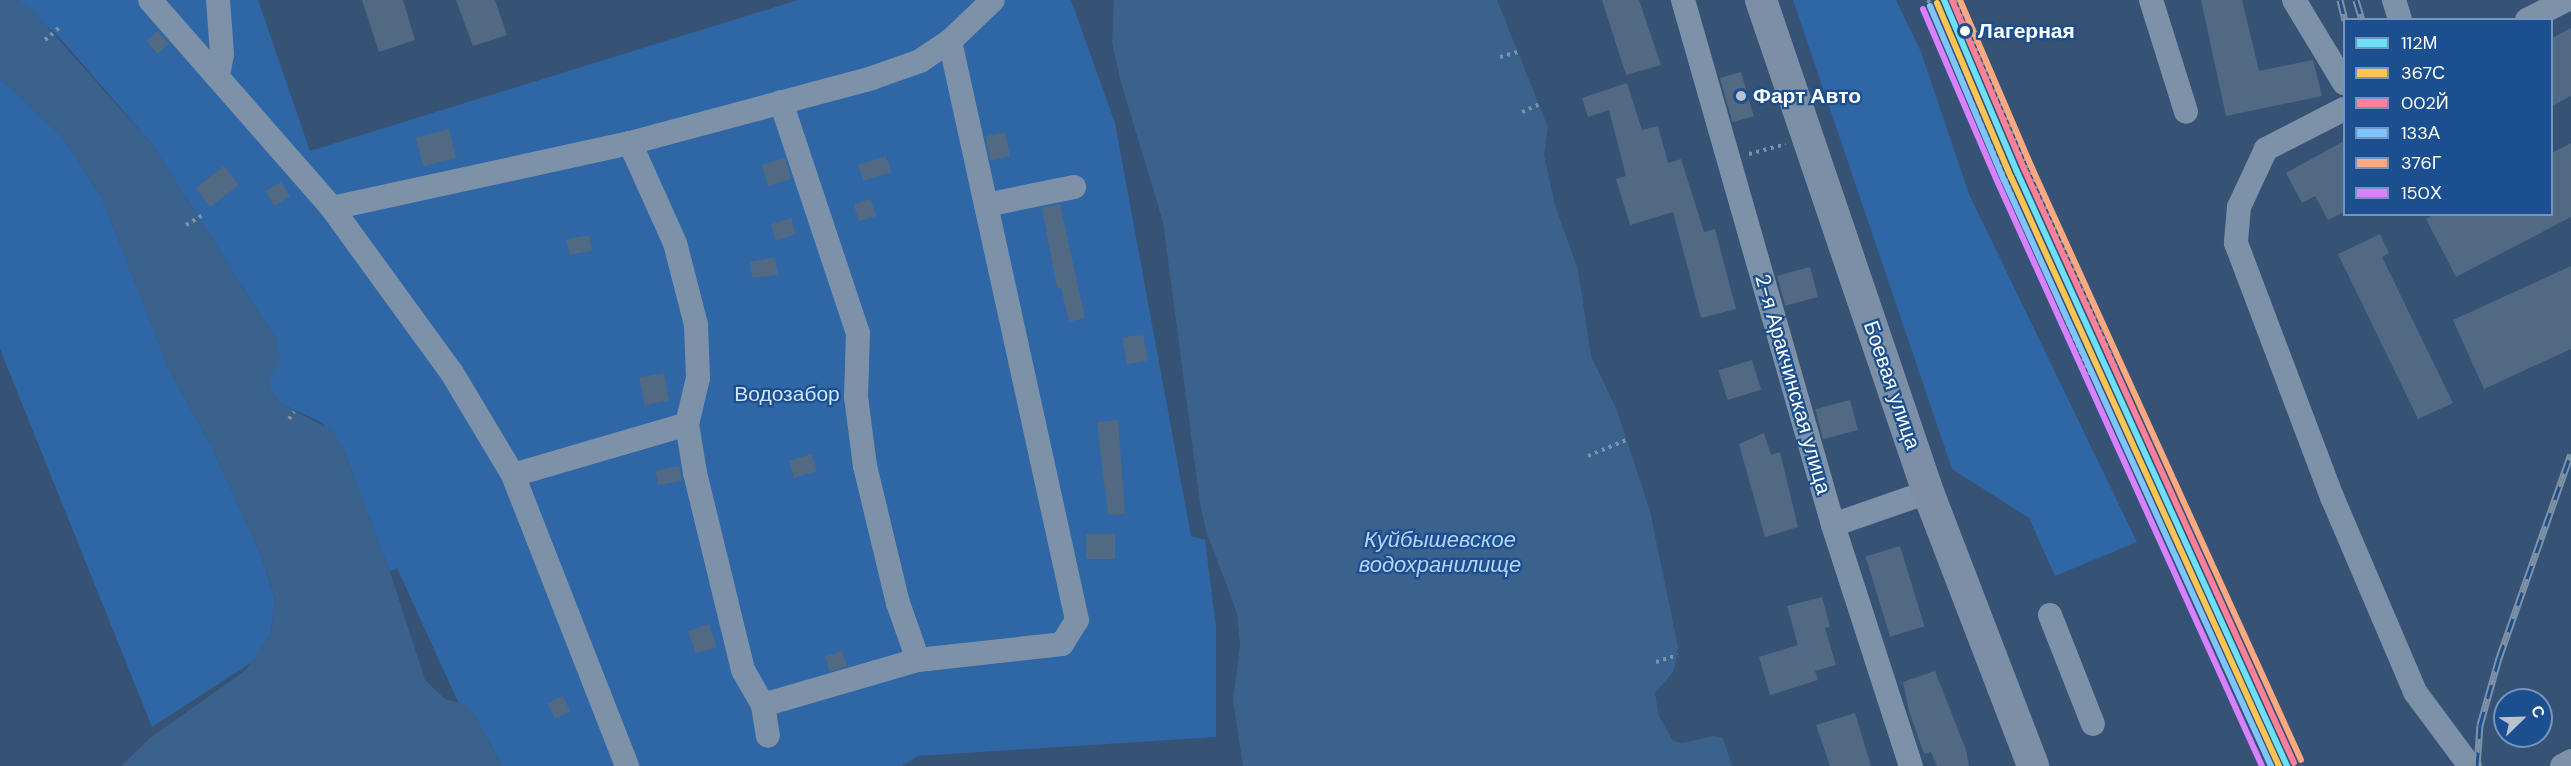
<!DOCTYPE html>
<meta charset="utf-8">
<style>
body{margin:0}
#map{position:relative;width:2571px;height:766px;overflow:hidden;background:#365274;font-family:"DM Sans",sans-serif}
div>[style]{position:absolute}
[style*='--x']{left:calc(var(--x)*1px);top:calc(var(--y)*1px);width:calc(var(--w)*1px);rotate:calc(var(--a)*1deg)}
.green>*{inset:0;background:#2f66a5}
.water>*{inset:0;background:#3b618d}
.building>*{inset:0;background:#526984;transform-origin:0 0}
.path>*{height:4px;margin-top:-2px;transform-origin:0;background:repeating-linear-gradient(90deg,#7d92a8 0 3px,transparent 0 7.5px)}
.minor>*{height:24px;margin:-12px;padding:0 12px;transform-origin:12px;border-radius:12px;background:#7d92a8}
.major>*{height:32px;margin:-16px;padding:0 16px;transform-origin:16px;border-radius:16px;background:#7d8ea7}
.rail>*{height:7px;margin-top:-3.5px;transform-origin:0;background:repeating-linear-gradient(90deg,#1b4f8f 0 14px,#7e92a7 0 28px);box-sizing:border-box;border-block:2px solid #7e92a7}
.rail-1>*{height:6px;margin:-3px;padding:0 3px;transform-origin:3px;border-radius:3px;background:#6ddff8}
.rail-2>*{height:6px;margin:-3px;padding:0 3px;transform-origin:3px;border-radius:3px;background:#fcc553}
.rail-3>*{height:6px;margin:-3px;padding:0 3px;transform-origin:3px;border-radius:3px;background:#ff8098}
.rail-4>*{height:6px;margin:-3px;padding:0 3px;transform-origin:3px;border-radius:3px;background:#80c4ff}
.rail-5>*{height:6px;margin:-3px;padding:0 3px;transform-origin:3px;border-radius:3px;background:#ffa980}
.rail-6>*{height:6px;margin:-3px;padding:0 3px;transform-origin:3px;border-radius:3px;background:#d880ff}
.dots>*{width:16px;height:16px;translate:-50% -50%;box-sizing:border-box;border:3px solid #1b4f8f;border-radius:50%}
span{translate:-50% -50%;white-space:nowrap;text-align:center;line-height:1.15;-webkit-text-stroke:4.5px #1b4f8f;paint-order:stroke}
.stop-label{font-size:21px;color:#fff;font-weight:700}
.left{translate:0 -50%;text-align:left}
.poi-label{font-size:21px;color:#fff;font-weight:700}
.street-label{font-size:21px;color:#fff}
.park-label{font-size:21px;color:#cfe3fa}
.water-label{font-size:22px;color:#b5d3f5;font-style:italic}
.legend{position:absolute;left:2343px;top:18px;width:210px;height:198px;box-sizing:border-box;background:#1b4f8f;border:2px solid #7695bc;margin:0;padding:8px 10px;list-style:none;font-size:18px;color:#fff}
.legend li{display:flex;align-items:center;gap:12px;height:30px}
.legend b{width:30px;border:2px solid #7695bc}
.north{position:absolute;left:2493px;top:688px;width:60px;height:60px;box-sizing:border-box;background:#1b4f8f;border:2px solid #7695bc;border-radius:50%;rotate:67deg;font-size:16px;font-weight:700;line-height:24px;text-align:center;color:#fff}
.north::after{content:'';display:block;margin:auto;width:21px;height:27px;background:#b9c2ce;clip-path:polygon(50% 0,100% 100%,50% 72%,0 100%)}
</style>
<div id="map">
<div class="green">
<i style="clip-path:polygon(18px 0,258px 0,310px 151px,798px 0,1071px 0,1115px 123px,1191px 536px,1205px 540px,1216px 627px,1216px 737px,918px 756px,902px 766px,502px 766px,473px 713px,459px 704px,397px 568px,390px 572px,342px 446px,321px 422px,281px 404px,270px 390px,268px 382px,277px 341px,151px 143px,59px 37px)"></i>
<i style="clip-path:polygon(1793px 0,1896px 0,1921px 52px,1969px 194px,2137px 542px,2055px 576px,2029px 518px,1952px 469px)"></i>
<i style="clip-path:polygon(0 78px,62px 136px,102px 198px,170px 371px,211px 445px,262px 557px,275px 600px,271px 633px,252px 662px,152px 727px,0 349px)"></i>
</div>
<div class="water">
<i style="clip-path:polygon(0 0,18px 0,33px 11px,151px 143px,277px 341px,280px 360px,268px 382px,270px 390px,281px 404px,332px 430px,342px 446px,390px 572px,425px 680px,445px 699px,466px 705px,473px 713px,502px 766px,121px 766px,150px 738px,246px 670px,271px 633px,275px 599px,262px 557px,211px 445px,170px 371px,102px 198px,62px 136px,0 78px)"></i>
<i style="clip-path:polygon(1114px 0,1497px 0,1548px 127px,1544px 155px,1555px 205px,1578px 270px,1591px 356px,1616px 408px,1650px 511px,1678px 647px,1674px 671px,1655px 693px,1659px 716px,1673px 741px,1682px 743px,1714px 736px,1723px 738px,1732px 766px,1243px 766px,1233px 700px,1240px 645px,1237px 613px,1206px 531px,1200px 503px,1163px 222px,1120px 79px,1112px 42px)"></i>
</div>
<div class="building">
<i style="clip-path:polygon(362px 0,403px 0,415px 40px,379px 52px)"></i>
<i style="clip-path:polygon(456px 0,495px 0,507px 35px,473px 46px)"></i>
<i style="clip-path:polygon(1602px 0,1639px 0,1661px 65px,1626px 75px)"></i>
<i style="clip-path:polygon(2201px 0,2242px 0,2259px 71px,2313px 60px,2322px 96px,2226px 116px)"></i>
<i style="clip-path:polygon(2571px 28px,2571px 96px,2552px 106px,2552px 38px)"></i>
<i style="left:158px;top:31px;width:17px;height:15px;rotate:50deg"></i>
<i style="left:1741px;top:72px;width:46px;height:22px;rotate:74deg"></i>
<i style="clip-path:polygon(1627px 83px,1642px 130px,1658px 126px,1668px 163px,1681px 159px,1704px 232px,1715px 229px,1736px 309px,1701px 318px,1673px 212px,1630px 225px,1616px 179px,1626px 176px,1609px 110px,1588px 117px,1582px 98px)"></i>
<i style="left:449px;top:129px;width:30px;height:34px;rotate:76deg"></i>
<i style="left:1005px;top:132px;width:25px;height:20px;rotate:78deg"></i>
<i style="clip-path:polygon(2344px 141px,2344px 212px,2328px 220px,2315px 196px,2302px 203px,2286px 173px)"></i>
<i style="clip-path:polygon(2571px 143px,2571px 217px,2456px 277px,2426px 219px,2434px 214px,2552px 214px,2552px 153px)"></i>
<i style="left:886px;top:156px;width:17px;height:29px;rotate:73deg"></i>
<i style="left:785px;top:158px;width:22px;height:24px;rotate:74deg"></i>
<i style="left:224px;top:166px;width:24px;height:36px;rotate:52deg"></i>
<i style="left:281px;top:182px;width:17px;height:18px;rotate:59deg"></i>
<i style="left:871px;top:199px;width:18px;height:18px;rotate:74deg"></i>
<i style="clip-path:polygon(1060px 204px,1085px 318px,1069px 322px,1061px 288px,1057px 288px,1042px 208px)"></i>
<i style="left:791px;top:218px;width:17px;height:21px;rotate:73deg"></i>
<i style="clip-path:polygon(2380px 234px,2389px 253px,2382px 257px,2453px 403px,2418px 419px,2338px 254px)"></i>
<i style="left:589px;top:235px;width:16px;height:23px;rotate:79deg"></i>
<i style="clip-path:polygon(775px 257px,778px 275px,752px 278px,750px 262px)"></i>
<i style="clip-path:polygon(2571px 266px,2571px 349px,2484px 389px,2453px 320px)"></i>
<i style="left:1810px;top:267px;width:31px;height:34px;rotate:75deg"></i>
<i style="left:1143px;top:334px;width:27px;height:21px;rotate:80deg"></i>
<i style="left:1752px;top:360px;width:31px;height:35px;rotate:73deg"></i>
<i style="left:664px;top:373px;width:28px;height:25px;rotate:80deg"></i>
<i style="left:1850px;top:400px;width:31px;height:36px;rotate:75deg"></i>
<i style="clip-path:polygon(1118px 420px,1125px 514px,1108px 515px,1097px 422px)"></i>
<i style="clip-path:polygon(1764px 433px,1771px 455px,1780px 452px,1798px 527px,1765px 537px,1739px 444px)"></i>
<i style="left:812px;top:454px;width:18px;height:24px;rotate:74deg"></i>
<i style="left:679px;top:466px;width:15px;height:24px;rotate:79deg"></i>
<i style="left:1115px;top:534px;width:25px;height:29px;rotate:90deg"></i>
<i style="left:1900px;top:546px;width:84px;height:36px;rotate:73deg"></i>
<i style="clip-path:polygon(1822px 597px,1830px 627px,1825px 628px,1836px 665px,1815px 671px,1818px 680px,1770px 695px,1759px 657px,1798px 645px,1787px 606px)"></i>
<i style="left:709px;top:624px;width:24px;height:22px;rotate:71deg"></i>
<i style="left:842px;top:651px;width:16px;height:18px;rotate:72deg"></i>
<i style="clip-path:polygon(1935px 671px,1966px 750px,1969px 766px,1937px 766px,1931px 752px,1924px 754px,1909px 711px,1903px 682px)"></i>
<i style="left:563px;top:696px;width:17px;height:17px;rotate:65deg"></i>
<i style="clip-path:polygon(1855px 713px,1871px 766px,1830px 766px,1816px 725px)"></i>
</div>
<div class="path">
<i style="--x:1928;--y:0;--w:411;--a:66.6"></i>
<i style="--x:2091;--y:377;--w:27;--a:-22"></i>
<i style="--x:2116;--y:367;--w:401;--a:-113.7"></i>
<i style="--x:45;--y:40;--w:21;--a:-41"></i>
<i style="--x:1500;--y:57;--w:19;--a:-16"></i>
<i style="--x:1522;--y:112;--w:20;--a:-24"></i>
<i style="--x:1749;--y:154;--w:38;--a:-15"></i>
<i style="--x:186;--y:225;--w:21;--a:-31"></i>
<i style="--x:289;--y:419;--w:9;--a:-54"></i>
<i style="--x:1588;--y:456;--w:41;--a:-22.8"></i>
<i style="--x:1656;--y:662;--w:23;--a:-18"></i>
</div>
<div class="minor">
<i style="--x:150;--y:0;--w:276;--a:48.8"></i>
<i style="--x:332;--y:208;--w:204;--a:54"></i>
<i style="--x:452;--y:373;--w:119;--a:59.1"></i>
<i style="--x:513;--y:475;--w:313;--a:68.6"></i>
<i style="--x:1683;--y:0;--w:546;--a:74.05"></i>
<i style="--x:1833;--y:525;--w:253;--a:72.1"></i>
<i style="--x:2151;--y:0;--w:117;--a:72.6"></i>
<i style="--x:2294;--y:0;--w:97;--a:58.9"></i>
<i style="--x:2394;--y:0;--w:21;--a:73"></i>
<i style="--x:2527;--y:20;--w:44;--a:-27.1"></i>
<i style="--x:218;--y:75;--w:21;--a:-79"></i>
<i style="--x:222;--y:54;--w:54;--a:-94.2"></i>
<i style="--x:781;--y:102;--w:243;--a:71.6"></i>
<i style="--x:858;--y:333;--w:64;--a:91.8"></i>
<i style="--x:856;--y:397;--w:70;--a:82.6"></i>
<i style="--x:865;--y:466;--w:141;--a:76.5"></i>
<i style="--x:898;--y:603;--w:60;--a:70.7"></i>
<i style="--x:2344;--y:109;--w:88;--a:152.9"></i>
<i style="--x:2266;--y:149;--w:64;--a:115"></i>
<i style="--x:2239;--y:207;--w:36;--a:95"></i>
<i style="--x:2236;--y:243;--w:272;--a:69.3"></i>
<i style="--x:2332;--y:497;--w:212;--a:66.9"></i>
<i style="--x:2415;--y:692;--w:92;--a:53.4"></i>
<i style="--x:630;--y:143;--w:110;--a:65.8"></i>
<i style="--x:675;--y:243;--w:85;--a:75.6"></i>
<i style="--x:696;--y:325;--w:53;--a:87.8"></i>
<i style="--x:698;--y:378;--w:47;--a:103.4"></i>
<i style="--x:687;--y:424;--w:50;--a:80.7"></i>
<i style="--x:695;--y:473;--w:203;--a:76.3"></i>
<i style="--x:743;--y:670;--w:40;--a:60.3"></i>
<i style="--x:763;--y:705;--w:31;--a:81"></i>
<i style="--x:986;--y:205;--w:90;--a:-11.6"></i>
<i style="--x:332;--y:208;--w:305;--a:-12.3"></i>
<i style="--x:630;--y:143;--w:251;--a:-15"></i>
<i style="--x:872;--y:78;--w:51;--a:-19.5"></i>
<i style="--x:920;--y:61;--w:36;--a:-34"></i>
<i style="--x:950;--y:41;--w:59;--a:-43.6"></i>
<i style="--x:513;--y:475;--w:181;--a:-16.3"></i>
<i style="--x:1833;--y:525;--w:101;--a:-19.2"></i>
<i style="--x:2050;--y:615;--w:117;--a:68.5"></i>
<i style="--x:763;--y:705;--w:161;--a:-16.2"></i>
<i style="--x:918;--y:660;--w:145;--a:-6.3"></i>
<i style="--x:1062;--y:644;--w:28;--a:-58"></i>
<i style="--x:1077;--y:620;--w:593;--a:-102.37"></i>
<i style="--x:2562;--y:766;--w:10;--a:-29"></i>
</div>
<div class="major">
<i style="--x:1761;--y:0;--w:520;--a:71.25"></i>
<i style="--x:1928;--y:492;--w:293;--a:69"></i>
</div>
<div class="rail">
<i style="--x:2340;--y:0;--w:21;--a:76"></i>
<i style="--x:2356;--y:0;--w:21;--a:73"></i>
<i style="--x:2477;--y:766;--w:41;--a:-85.8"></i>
<i style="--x:2480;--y:725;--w:70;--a:-74.2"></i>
<i style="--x:2499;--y:658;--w:216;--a:-70.6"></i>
</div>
<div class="rail-1">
<i style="--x:1944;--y:0;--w:189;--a:67"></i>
<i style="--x:2018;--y:174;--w:650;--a:65.56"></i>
</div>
<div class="rail-2">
<i style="--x:1937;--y:3;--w:189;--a:67"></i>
<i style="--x:2011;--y:177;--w:647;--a:65.53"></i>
</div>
<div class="rail-3">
<i style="--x:1952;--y:0;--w:186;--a:66.9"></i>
<i style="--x:2025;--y:171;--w:650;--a:65.56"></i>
</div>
<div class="rail-4">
<i style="--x:1930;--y:6;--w:189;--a:67"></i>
<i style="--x:2004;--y:180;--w:644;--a:65.5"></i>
</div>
<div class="rail-5">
<i style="--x:1960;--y:0;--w:183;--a:66.8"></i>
<i style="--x:2032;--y:168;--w:650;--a:65.56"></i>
</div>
<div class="rail-6">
<i style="--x:1923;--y:9;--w:189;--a:66.7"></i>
<i style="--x:1998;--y:183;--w:640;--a:65.64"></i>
</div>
<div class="dots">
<i style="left:1965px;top:31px;background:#fff"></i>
<i style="left:1741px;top:96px;background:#b9c2ce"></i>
</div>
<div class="stop-label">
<span class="left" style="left:1978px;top:31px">Лагерная</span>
</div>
<div class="poi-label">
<span class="left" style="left:1753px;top:96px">Фарт Авто</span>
</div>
<div class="street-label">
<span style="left:1793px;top:384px;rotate:74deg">2-я Аракчинская улица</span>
<span style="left:1892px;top:385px;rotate:71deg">Боевая улица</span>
</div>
<div class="park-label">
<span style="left:787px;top:394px">Водозабор</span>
</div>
<div class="water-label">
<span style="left:1440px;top:552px">Куйбышевское<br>водохранилище</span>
</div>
<ul class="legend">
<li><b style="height:8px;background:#6ddff8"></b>112М</li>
<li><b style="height:8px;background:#fcc553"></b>367С</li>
<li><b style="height:8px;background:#ff8098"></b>002Й</li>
<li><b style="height:8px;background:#80c4ff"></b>133А</li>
<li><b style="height:8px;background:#ffa980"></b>376Г</li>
<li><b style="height:8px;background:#d880ff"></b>150Х</li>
</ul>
<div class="north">С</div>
</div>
